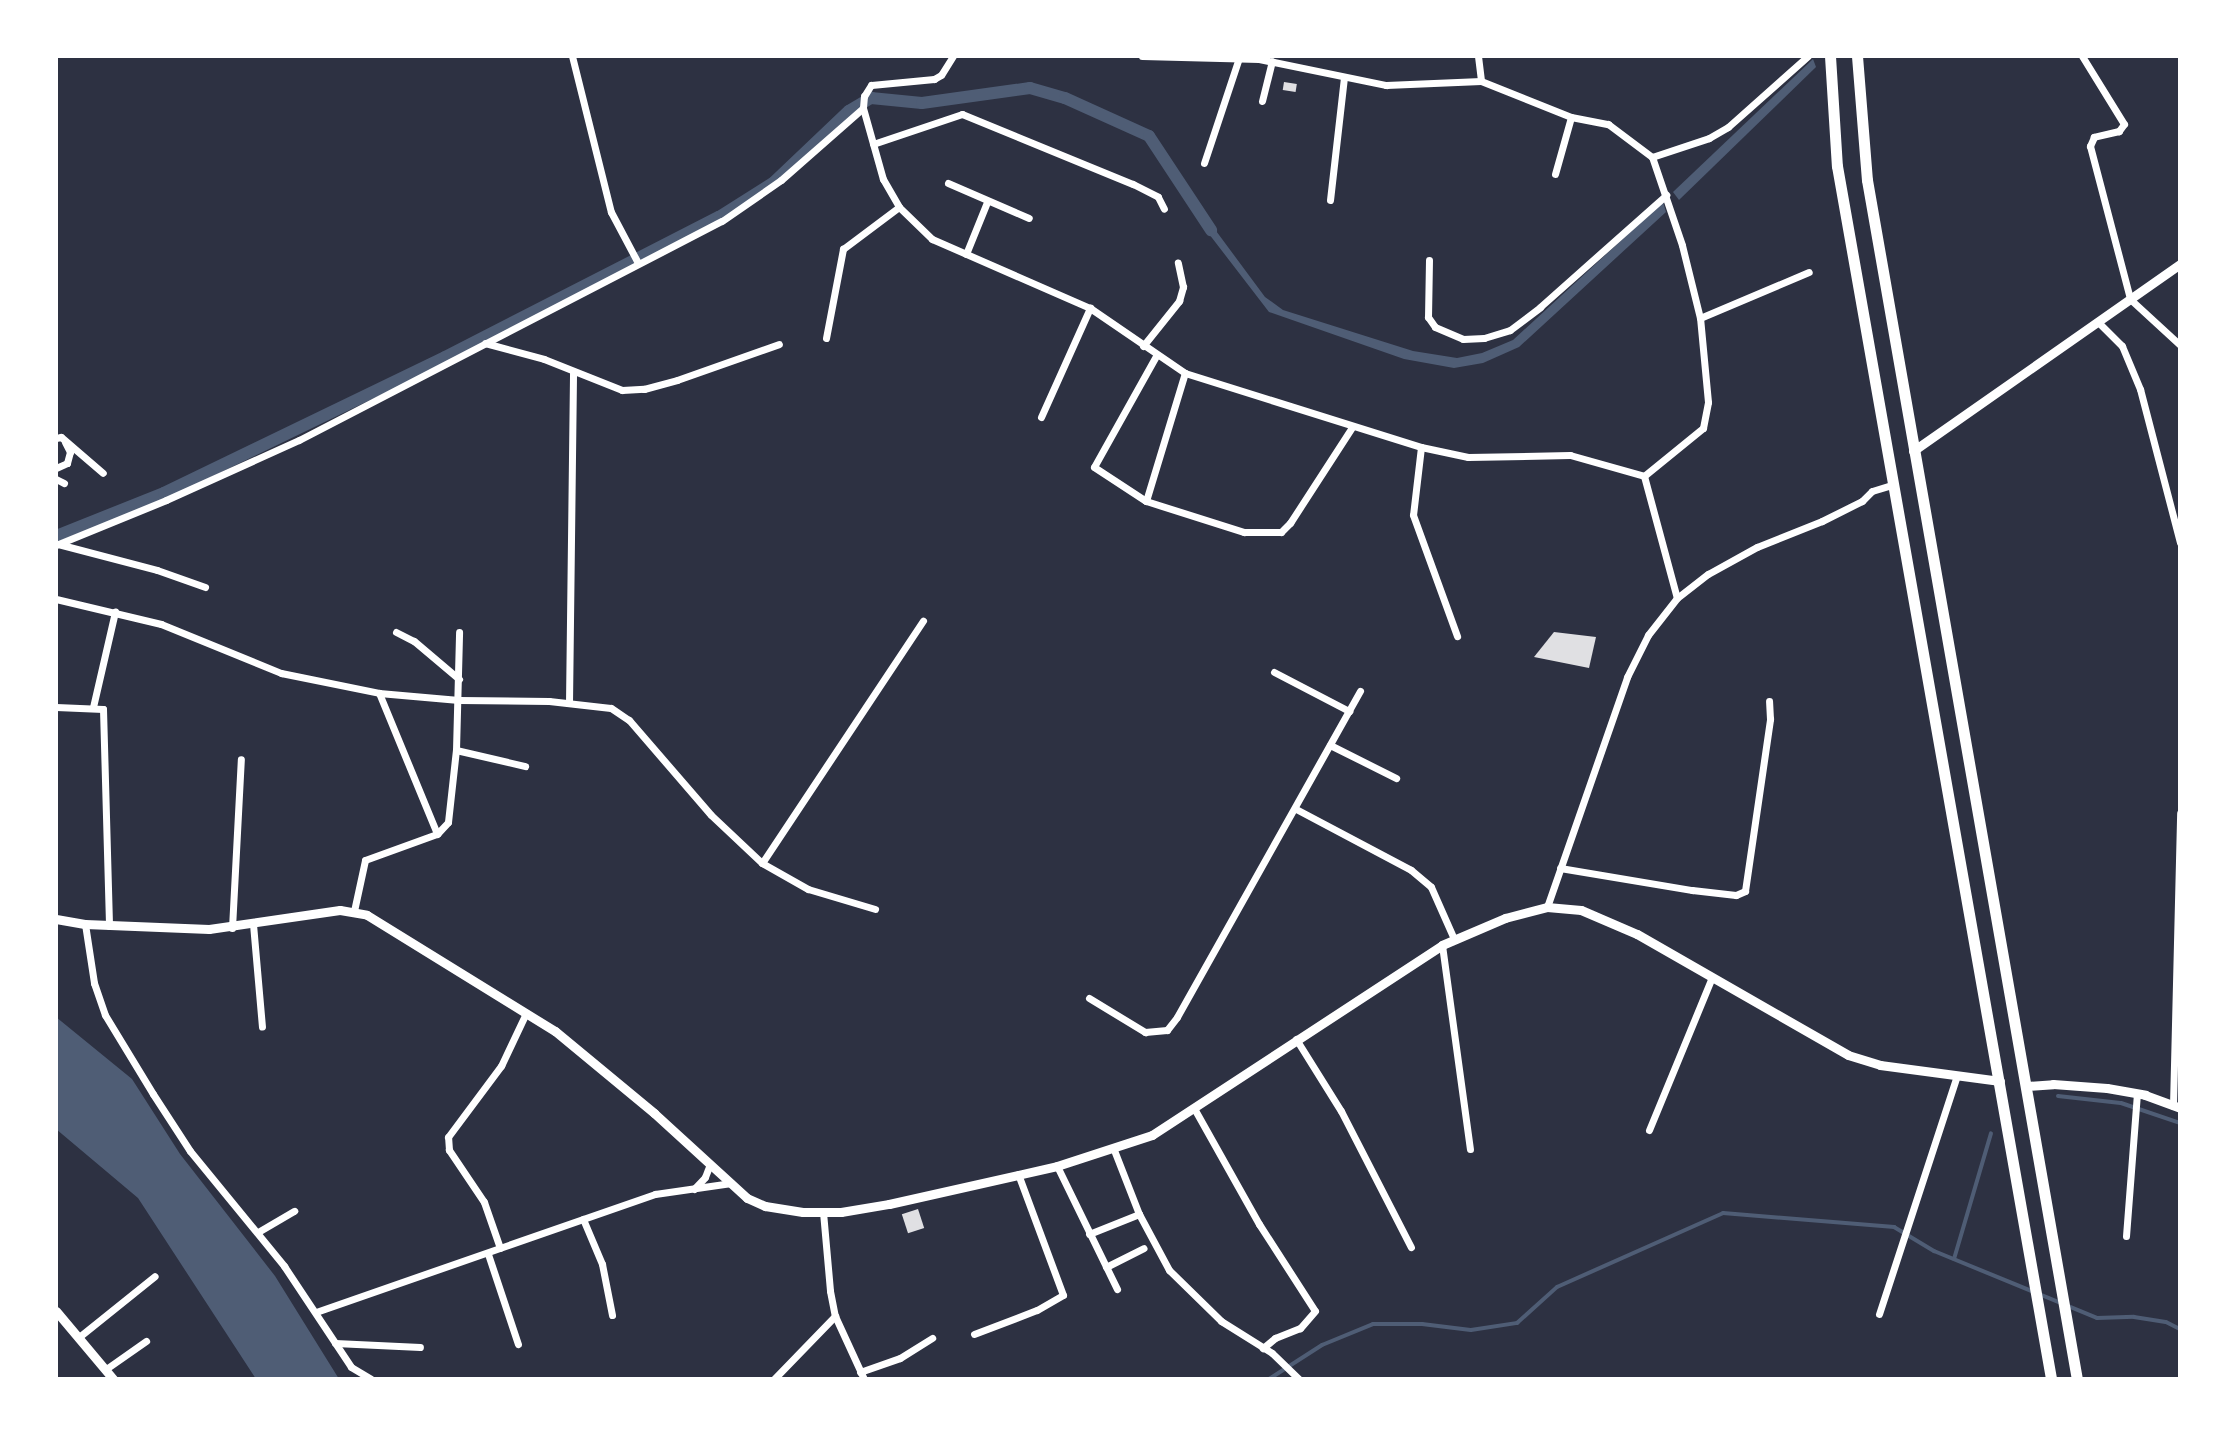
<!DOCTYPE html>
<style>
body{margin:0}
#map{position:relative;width:2236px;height:1435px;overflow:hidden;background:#2d3142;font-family:"Exo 2",sans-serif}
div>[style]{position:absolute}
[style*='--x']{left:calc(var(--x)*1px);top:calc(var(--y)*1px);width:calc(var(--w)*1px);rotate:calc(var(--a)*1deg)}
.water>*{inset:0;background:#4f5d75}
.stream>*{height:4px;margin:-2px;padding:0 2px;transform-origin:2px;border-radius:2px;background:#4f5d75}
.canal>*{height:12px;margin:-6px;padding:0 6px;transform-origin:6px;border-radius:6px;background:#4f5d75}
.building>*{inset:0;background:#e0e0e3;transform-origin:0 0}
.minor>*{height:7px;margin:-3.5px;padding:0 3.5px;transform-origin:3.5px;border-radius:3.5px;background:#fff}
.tertiary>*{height:9px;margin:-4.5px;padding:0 4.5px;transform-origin:4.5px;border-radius:4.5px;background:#fff}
.primary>*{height:11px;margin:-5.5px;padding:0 5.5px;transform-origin:5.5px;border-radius:5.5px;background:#fff}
span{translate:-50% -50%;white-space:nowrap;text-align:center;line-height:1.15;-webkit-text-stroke:8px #fff;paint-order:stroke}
.frame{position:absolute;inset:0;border:58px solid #fff;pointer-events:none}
</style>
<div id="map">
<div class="water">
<i style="clip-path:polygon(1813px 59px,1816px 67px,1679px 200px,1673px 192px)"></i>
<i style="clip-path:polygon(1663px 202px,1666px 212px,1519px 347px,1483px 363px,1454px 368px,1404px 359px,1269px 312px,1199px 221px,1205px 216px,1265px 297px,1283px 310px,1413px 351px,1457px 358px,1482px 353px,1513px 340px)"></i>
<i style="clip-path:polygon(56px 1017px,132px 1079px,180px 1154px,275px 1276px,339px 1379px,256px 1379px,138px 1198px,56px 1129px)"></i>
</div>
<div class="stream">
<i style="--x:2058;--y:1096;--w:63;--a:6.3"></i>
<i style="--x:2121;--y:1103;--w:62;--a:18.7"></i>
<i style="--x:1954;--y:1259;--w:131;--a:-73.6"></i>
<i style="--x:1269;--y:1379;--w:63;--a:-32.7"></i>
<i style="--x:1322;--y:1345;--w:55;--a:-22.4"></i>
<i style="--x:1373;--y:1324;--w:49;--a:0"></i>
<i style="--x:1422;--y:1324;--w:49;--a:7"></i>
<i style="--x:1471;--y:1330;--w:47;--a:-8.7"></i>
<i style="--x:1517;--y:1323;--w:54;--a:-42"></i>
<i style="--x:1557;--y:1287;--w:182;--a:-24"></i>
<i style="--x:1723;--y:1213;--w:172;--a:4.7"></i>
<i style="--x:1894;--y:1227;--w:47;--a:31"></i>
<i style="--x:1934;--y:1251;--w:176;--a:22.3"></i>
<i style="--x:2097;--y:1318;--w:37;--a:-2"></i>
<i style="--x:2134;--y:1317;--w:32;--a:9"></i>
<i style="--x:2166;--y:1322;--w:16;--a:27"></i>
</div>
<div class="canal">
<i style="--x:56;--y:536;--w:116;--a:-21.7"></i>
<i style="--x:164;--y:493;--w:312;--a:-25.8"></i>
<i style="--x:445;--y:357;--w:308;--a:-27.1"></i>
<i style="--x:719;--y:217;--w:64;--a:-32.2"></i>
<i style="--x:773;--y:183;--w:105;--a:-43.5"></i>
<i style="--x:849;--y:111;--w:26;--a:-31"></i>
<i style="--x:871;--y:98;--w:51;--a:5.6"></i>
<i style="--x:922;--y:103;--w:109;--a:-7.9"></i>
<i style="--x:1030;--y:88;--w:36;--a:16"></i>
<i style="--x:1065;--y:98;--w:92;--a:24.3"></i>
<i style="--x:1149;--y:136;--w:113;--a:56.6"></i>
</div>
<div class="building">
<i style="left:1284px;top:82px;width:13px;height:8px;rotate:9deg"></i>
<i style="clip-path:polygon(1554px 632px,1596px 637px,1589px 668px,1534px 657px)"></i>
<i style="left:918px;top:1209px;width:20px;height:17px;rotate:72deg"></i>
</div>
<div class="minor">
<i style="--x:572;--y:56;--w:161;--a:76"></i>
<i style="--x:611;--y:212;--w:58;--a:62.1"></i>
<i style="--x:953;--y:56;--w:22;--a:122"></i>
<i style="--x:941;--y:75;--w:8;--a:150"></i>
<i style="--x:934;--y:79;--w:63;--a:174.6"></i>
<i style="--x:871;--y:85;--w:13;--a:122"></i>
<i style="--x:864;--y:96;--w:12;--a:95"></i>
<i style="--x:863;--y:108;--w:74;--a:74.3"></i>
<i style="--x:883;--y:179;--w:32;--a:60"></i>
<i style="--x:899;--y:207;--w:46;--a:44.1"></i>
<i style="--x:932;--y:239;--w:172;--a:23.6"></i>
<i style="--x:1090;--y:308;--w:115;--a:34.4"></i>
<i style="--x:1185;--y:373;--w:247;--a:17.4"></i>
<i style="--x:1421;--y:447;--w:48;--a:12"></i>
<i style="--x:1468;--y:457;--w:102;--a:-1.1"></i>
<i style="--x:1570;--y:455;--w:77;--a:15.8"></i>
<i style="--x:1142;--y:56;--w:117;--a:1.5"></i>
<i style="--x:1259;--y:59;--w:130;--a:11.6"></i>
<i style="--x:1386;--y:85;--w:95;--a:-2.4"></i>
<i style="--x:1481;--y:81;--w:97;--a:21.8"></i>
<i style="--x:1571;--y:117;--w:38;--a:11"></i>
<i style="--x:1608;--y:124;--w:55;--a:36.9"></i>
<i style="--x:1478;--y:56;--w:25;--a:83"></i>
<i style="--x:2082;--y:56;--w:80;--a:58.3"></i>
<i style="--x:2124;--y:124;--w:9;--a:126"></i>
<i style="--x:2119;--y:131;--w:26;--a:167"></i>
<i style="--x:2094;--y:137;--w:10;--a:114"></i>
<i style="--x:2090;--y:146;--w:158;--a:75.3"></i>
<i style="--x:2130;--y:299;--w:68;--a:42.6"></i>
<i style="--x:1262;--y:101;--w:41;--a:-76"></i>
<i style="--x:873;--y:144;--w:94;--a:-18.6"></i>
<i style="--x:962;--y:114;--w:185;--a:22.3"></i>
<i style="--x:1133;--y:184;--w:28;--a:27"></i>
<i style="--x:1158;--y:197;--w:13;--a:63"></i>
<i style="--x:1652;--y:157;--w:60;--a:-18.4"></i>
<i style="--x:1709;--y:138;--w:22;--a:-30"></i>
<i style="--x:1728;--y:127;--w:107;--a:-41.6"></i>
<i style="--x:1204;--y:163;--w:111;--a:-71.6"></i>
<i style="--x:1555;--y:174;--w:59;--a:-74.3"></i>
<i style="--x:948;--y:183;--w:88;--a:23.4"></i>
<i style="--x:1330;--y:200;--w:123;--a:-83.5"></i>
<i style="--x:966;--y:254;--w:56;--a:-68"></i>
<i style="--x:1429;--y:260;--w:57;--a:91"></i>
<i style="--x:1428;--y:317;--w:12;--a:55"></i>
<i style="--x:1435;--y:327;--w:30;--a:23"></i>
<i style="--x:1463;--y:339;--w:21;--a:-3"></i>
<i style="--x:1484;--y:338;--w:27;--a:-17"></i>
<i style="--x:1510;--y:330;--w:38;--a:-37"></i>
<i style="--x:1540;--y:307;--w:169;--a:-41.6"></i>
<i style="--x:1700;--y:318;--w:118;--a:-22.9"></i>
<i style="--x:2098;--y:322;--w:34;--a:45"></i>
<i style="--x:2122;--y:346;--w:47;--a:67.3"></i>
<i style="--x:2140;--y:389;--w:159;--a:75.4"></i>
<i style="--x:826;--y:338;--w:91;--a:-79.2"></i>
<i style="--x:843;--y:249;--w:70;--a:-36.9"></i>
<i style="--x:485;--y:343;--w:61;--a:15.2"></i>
<i style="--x:544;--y:359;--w:84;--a:21.7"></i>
<i style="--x:622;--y:390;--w:22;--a:-3"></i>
<i style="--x:644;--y:389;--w:34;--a:-15"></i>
<i style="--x:677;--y:380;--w:108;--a:-19.4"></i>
<i style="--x:1143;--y:346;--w:58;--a:-51.3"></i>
<i style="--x:1179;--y:301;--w:15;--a:-74"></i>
<i style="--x:1183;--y:287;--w:25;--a:-102"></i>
<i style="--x:1156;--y:356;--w:127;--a:119.2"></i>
<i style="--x:1094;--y:467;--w:62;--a:33.2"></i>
<i style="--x:1146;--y:501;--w:103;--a:17.6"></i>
<i style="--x:1244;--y:532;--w:37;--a:0"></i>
<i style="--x:1281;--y:532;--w:13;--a:-45"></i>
<i style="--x:1290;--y:523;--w:114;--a:-57.1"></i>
<i style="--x:1041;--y:417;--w:120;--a:-65.8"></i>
<i style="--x:56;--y:438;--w:5;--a:-11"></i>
<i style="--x:61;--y:437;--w:55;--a:40.6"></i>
<i style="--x:1421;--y:447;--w:68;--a:96.7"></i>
<i style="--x:1413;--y:515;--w:129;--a:70"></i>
<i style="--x:56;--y:468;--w:12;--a:-24"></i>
<i style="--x:67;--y:463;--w:11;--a:-75"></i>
<i style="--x:70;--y:452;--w:11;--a:-117"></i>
<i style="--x:1644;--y:476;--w:76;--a:-39.1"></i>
<i style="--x:1703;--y:428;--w:26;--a:-79"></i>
<i style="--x:1708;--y:402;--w:84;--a:-95.4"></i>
<i style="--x:1700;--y:318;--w:75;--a:-103.9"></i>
<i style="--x:1682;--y:245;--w:93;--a:-108.8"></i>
<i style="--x:1644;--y:476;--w:126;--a:74.9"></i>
<i style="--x:56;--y:479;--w:9;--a:27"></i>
<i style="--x:1146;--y:501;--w:134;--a:-73.1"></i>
<i style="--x:58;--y:544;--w:102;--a:14.7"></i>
<i style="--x:157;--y:570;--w:51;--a:19.5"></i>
<i style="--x:56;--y:545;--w:119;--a:-22.2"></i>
<i style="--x:166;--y:500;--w:146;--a:-24.3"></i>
<i style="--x:299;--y:440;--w:476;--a:-27.4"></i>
<i style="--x:722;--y:221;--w:72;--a:-34.8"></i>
<i style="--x:781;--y:180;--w:109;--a:-41.3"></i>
<i style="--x:56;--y:599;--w:108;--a:13.4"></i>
<i style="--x:161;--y:624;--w:130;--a:22.2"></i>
<i style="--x:281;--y:673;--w:100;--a:11.5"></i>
<i style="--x:379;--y:693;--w:80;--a:5"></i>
<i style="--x:459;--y:700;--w:90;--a:0.6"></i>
<i style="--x:549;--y:701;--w:62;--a:6.4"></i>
<i style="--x:611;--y:708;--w:22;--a:34"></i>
<i style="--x:629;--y:720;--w:125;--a:49.2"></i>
<i style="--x:711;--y:815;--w:70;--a:43.3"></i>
<i style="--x:762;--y:863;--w:53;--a:29.5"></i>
<i style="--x:808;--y:889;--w:70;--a:16.6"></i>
<i style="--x:396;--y:632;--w:20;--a:27"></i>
<i style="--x:414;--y:641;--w:59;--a:40.2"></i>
<i style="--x:1274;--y:672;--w:85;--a:27.5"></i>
<i style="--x:379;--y:693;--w:152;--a:67.6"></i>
<i style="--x:569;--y:703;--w:331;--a:-89.3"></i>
<i style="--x:56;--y:707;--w:47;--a:2.4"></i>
<i style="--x:103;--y:709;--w:217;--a:88.4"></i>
<i style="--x:93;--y:707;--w:98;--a:-77"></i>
<i style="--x:1330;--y:745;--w:74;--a:26.6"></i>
<i style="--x:456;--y:750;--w:71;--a:13.1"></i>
<i style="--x:1296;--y:809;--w:130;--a:27.9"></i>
<i style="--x:1411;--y:870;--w:26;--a:40"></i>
<i style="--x:1431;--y:887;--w:57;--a:66.1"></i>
<i style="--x:762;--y:863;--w:291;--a:-56.4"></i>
<i style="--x:1560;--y:868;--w:134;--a:9.5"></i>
<i style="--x:1692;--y:890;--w:44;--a:6.5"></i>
<i style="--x:1736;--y:895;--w:10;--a:-24"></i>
<i style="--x:1745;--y:891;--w:174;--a:-81.7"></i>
<i style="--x:1770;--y:719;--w:18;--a:-93"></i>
<i style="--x:1547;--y:907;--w:244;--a:-70.8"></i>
<i style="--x:1627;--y:677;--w:47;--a:-63.4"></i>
<i style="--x:1648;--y:635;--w:47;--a:-51.9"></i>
<i style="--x:1677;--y:598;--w:39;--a:-38"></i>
<i style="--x:1708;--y:574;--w:56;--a:-28.9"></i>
<i style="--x:1757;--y:547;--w:70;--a:-21.8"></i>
<i style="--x:1822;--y:521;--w:45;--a:-26.6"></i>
<i style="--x:1862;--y:501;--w:14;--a:-45"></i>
<i style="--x:1872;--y:491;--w:21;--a:-17"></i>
<i style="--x:354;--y:911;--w:52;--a:-77.8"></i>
<i style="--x:365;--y:860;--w:77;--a:-19.9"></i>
<i style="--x:437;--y:834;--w:16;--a:-47"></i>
<i style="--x:448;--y:822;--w:72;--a:-83.7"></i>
<i style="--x:456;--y:750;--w:118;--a:-88.5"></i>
<i style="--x:85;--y:924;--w:60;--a:81.3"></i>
<i style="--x:94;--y:983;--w:34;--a:71"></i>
<i style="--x:105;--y:1015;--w:92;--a:58.7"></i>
<i style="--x:153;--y:1094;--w:68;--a:57"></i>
<i style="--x:190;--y:1151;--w:149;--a:50.7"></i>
<i style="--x:284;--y:1266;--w:121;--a:56.4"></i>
<i style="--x:351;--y:1367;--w:23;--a:31"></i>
<i style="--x:253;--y:924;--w:103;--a:85"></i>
<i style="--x:232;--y:928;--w:169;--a:-87"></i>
<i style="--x:1442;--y:945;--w:206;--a:82.2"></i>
<i style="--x:1089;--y:998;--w:66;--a:31.3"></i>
<i style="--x:1145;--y:1032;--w:22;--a:-5"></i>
<i style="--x:1167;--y:1030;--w:16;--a:-52"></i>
<i style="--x:1177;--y:1017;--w:374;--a:-60.7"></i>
<i style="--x:1296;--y:1039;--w:85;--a:58"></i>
<i style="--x:1341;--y:1111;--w:153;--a:62.8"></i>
<i style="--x:2173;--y:1106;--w:293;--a:-88.6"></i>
<i style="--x:1195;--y:1110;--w:131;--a:60.7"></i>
<i style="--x:1259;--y:1224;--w:103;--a:57.2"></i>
<i style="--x:1315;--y:1311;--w:23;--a:131"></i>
<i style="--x:1300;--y:1328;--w:27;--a:158"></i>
<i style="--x:1275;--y:1338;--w:16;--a:140"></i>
<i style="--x:1649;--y:1130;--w:165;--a:-67.6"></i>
<i style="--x:1114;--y:1150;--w:69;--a:68.7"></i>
<i style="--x:1139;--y:1214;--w:64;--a:61.8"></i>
<i style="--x:1169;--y:1270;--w:73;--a:44.4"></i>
<i style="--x:1221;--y:1321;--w:60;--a:32.1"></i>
<i style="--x:1272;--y:1353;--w:37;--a:44"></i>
<i style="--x:1057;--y:1166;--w:137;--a:64"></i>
<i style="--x:694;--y:1189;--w:16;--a:-47"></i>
<i style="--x:705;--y:1177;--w:14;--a:-69"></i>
<i style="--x:823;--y:1212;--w:79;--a:84.9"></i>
<i style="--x:830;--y:1291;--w:25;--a:79"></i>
<i style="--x:835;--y:1316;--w:69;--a:65.3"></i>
<i style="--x:583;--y:1219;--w:49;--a:67.1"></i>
<i style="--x:602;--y:1264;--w:52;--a:78.9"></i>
<i style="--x:258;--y:1232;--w:42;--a:-30.3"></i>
<i style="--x:1089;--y:1234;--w:54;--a:-21.8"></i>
<i style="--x:2126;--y:1236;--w:143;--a:-85.6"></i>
<i style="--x:500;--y:1248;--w:49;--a:-109.2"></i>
<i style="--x:484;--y:1202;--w:63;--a:-123.9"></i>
<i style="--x:449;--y:1150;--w:13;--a:-94"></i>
<i style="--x:448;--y:1137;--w:89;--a:-53.3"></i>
<i style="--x:501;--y:1066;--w:59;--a:-64.7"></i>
<i style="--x:488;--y:1254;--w:95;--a:71.6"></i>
<i style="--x:1106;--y:1267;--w:42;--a:-26.6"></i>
<i style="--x:316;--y:1312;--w:359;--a:-19.2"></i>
<i style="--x:655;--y:1194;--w:77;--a:-8.2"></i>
<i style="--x:1879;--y:1314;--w:251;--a:-71.9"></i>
<i style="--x:974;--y:1334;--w:67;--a:-20.9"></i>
<i style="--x:1037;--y:1310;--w:30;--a:-30"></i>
<i style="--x:1063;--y:1295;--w:129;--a:-110.4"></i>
<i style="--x:79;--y:1337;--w:97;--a:-38.8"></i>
<i style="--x:335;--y:1343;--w:85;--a:2.7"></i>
<i style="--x:106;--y:1369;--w:49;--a:-35"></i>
<i style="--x:860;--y:1372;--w:42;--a:-19.3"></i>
<i style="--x:900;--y:1358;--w:38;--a:-32"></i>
<i style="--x:774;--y:1379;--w:88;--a:-45.9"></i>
</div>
<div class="tertiary">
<i style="--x:1913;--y:451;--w:326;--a:-35"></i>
<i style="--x:56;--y:919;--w:29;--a:10"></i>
<i style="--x:85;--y:924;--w:124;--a:2.3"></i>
<i style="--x:209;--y:929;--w:132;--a:-8.3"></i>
<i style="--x:340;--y:910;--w:27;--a:10"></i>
<i style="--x:367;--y:915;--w:221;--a:31.7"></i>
<i style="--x:555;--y:1031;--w:129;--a:39.6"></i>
<i style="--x:654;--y:1113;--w:126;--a:42.4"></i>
<i style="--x:747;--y:1198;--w:20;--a:24"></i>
<i style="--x:765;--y:1206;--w:38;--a:9"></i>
<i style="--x:803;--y:1212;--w:38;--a:0"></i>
<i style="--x:841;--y:1212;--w:49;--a:-9.5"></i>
<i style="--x:889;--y:1204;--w:172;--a:-12.7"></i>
<i style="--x:1057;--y:1166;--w:100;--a:-18.1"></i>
<i style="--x:1152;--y:1135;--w:347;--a:-33.2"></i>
<i style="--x:1442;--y:945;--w:69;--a:-23.2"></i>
<i style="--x:1505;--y:918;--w:43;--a:-14.7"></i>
<i style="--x:1547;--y:907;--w:34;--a:5"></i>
<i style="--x:1581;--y:910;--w:61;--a:23.2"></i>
<i style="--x:1637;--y:934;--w:243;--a:29.8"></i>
<i style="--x:1848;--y:1055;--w:34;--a:17"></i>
<i style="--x:1880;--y:1065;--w:121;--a:7.6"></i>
<i style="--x:2027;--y:1086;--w:26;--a:-4"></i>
<i style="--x:2053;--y:1084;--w:54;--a:4.2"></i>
<i style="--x:2107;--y:1088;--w:39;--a:10"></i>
<i style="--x:2145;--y:1095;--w:37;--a:20"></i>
<i style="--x:56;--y:1311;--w:89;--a:50"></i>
</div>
<div class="primary">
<i style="--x:1830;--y:56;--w:110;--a:86.4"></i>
<i style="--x:1837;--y:166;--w:1232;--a:79.99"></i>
<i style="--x:1857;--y:56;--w:124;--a:85.4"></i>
<i style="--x:1867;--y:180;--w:1217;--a:80.07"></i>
</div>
<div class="frame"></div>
</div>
